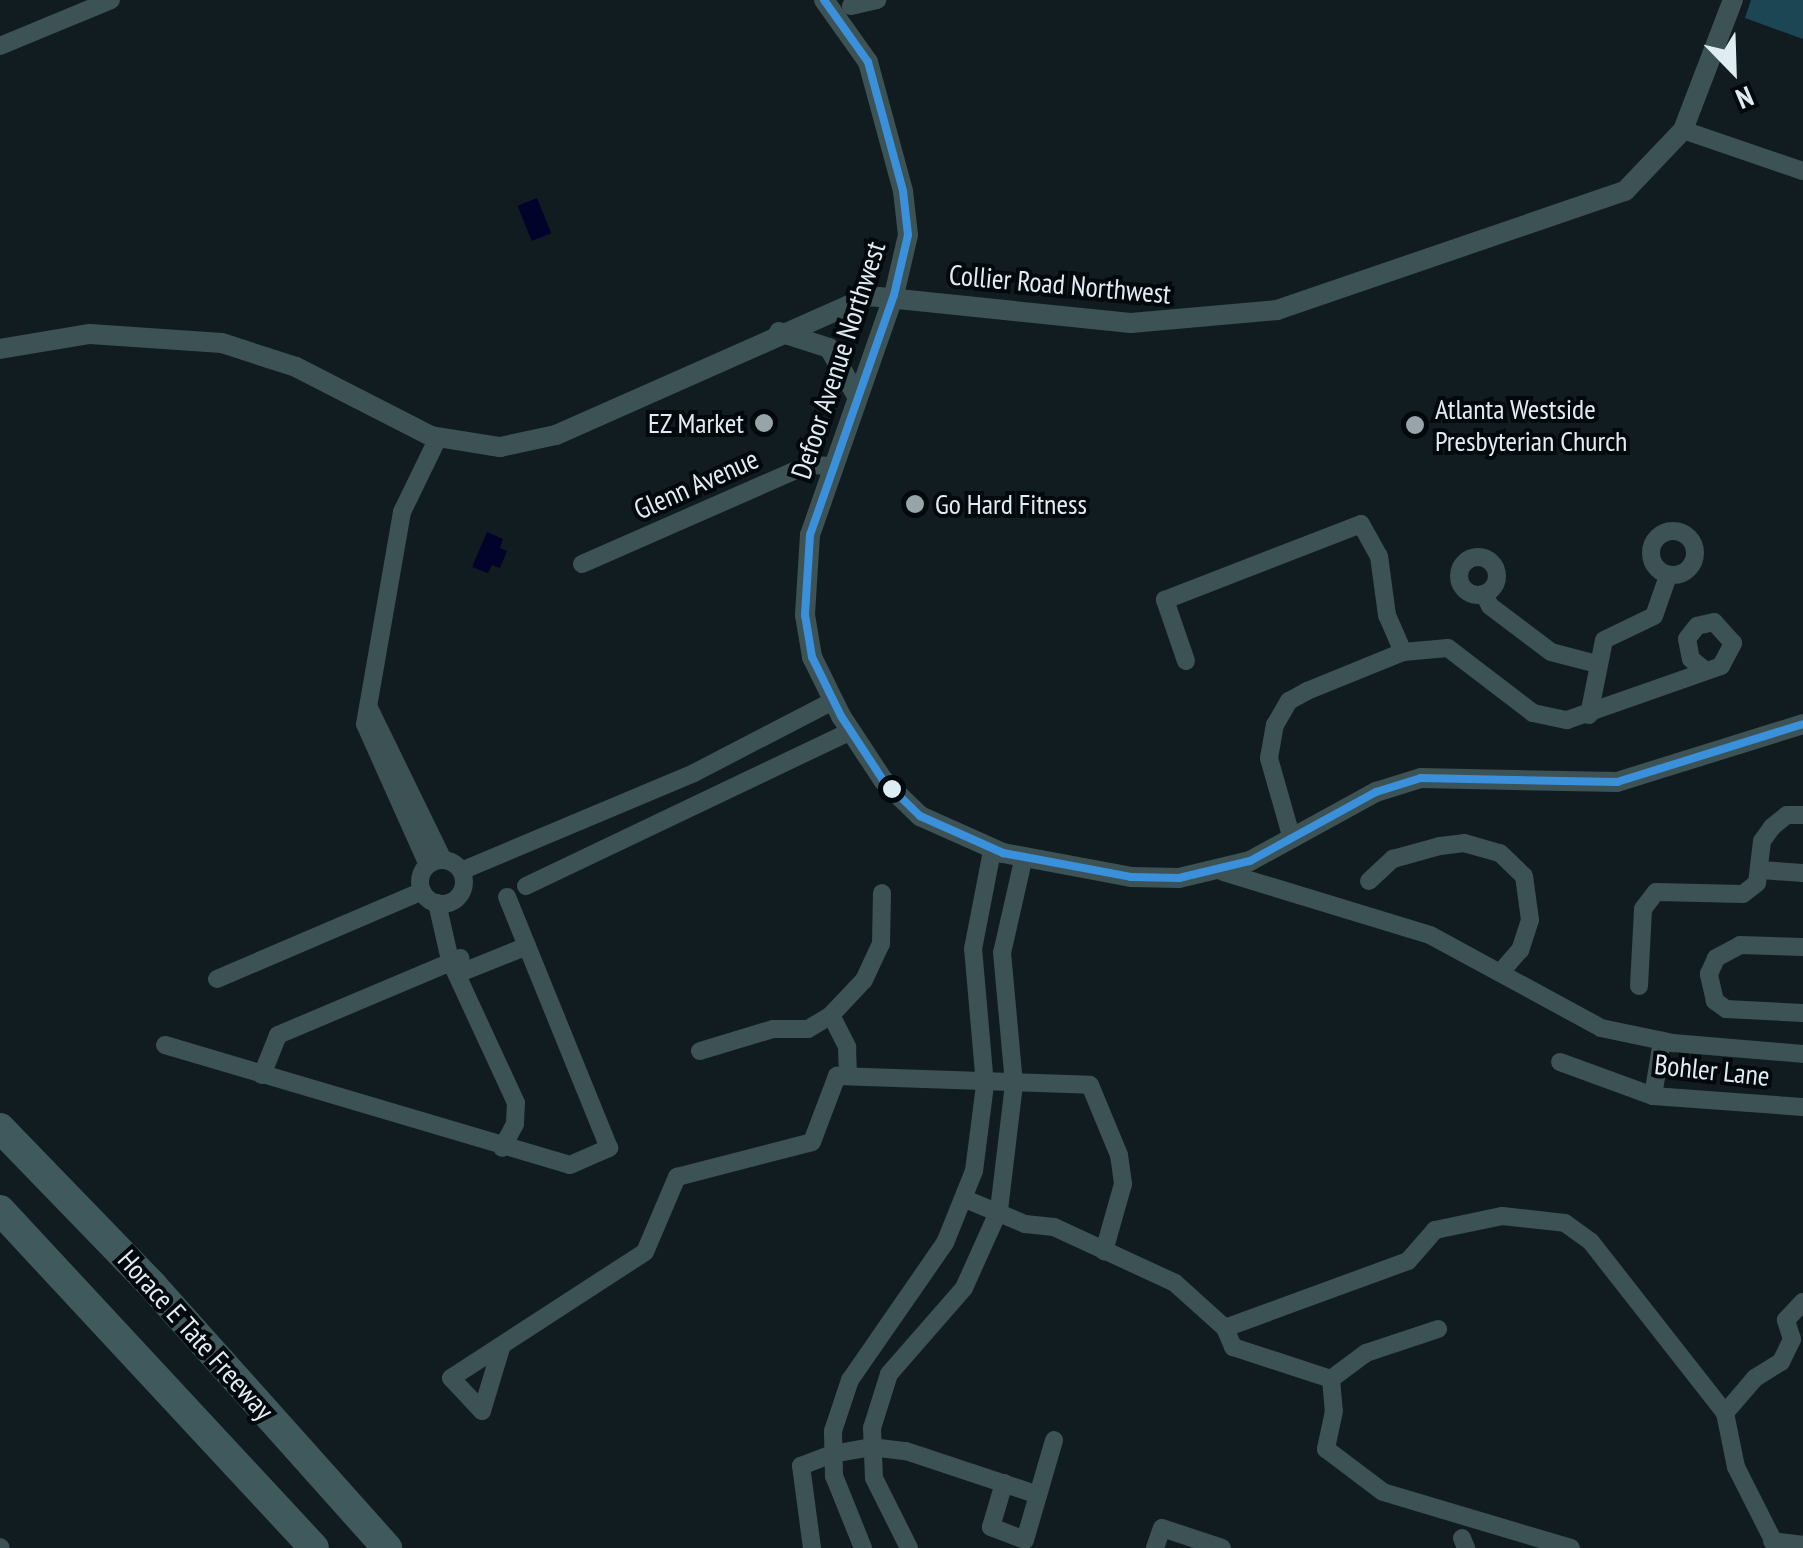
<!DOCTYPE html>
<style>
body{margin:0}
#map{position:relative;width:1803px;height:1548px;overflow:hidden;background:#111c21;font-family:"PT Sans Narrow",sans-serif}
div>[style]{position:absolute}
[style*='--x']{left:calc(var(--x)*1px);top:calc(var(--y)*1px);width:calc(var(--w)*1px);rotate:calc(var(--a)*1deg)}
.forest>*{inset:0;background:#1c4653}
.water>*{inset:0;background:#02032b;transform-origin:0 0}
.minor>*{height:18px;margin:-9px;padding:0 9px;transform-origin:9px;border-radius:9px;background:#3c5254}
.minor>.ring{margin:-9px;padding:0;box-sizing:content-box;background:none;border:18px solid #3c5254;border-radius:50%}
.tertiary>*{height:20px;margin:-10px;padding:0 10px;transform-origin:10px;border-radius:10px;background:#3c5254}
.motorway>*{height:30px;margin:-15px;padding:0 15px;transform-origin:15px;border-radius:15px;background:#40595c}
.bus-1>*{height:8px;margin:-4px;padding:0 4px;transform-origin:4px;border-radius:4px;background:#3a90db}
.dots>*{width:28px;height:28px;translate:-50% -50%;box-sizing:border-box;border:5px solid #02090c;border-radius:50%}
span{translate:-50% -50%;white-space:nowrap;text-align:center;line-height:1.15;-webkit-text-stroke:8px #02090c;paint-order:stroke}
.street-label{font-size:28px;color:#dfedf2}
.poi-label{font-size:28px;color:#dfedf2}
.left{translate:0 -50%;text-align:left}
.right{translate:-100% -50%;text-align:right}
.north{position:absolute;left:1683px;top:20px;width:100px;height:100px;-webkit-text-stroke:8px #02090c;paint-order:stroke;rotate:157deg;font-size:28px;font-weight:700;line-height:40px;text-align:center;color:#dfedf2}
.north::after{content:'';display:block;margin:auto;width:35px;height:45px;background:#dfedf2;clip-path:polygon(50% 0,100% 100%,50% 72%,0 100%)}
</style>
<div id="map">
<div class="forest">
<i style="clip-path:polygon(1751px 0,1803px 0,1803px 39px,1745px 18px)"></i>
</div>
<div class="water">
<i style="left:537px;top:198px;width:38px;height:21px;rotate:68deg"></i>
<i style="clip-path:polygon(487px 532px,503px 539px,500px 548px,507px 551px,500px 568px,492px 565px,488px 573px,472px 567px)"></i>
</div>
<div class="minor">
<i style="--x:851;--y:6;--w:27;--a:-13"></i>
<i style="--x:0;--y:46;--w:120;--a:-22.5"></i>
<i style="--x:1683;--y:130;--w:127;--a:18.9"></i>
<i class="ring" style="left:1651px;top:531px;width:26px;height:26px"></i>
<i class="ring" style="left:1459px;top:557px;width:20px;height:20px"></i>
<i style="--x:582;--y:564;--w:246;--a:-23.7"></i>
<i style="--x:807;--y:465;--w:26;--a:2"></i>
<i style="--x:1484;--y:594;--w:13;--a:63"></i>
<i style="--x:1490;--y:606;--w:76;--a:37"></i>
<i style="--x:1551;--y:652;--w:48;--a:14.6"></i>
<i style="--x:1186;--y:661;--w:65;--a:-109"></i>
<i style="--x:1165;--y:600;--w:210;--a:-21.2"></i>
<i style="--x:1361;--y:524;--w:37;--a:61"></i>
<i style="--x:1379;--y:556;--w:60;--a:82.3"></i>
<i style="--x:1387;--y:615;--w:40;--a:66.6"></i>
<i style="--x:369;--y:708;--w:169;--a:64"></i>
<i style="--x:1589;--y:715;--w:76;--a:-78.7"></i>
<i style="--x:1604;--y:640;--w:55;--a:-25.6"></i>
<i style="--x:1654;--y:616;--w:42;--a:-70.7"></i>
<i style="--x:1292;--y:839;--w:84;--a:-105.9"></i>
<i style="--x:1269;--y:758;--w:34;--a:-80"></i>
<i style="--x:1275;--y:725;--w:28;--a:-60"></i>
<i style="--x:1289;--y:701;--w:21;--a:-29"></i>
<i style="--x:1307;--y:691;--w:104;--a:-22.1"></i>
<i style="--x:1403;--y:652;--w:45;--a:-5.1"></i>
<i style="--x:1448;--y:648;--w:107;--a:37.4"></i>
<i style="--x:1533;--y:713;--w:35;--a:12"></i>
<i style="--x:1567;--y:720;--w:163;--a:-19.3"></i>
<i style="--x:1721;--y:666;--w:26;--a:-62"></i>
<i style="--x:1733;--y:643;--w:28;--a:-132"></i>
<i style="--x:1714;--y:622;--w:17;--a:167"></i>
<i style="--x:1697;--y:626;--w:16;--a:128"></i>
<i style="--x:1687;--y:639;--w:20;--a:79"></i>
<i style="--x:1691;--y:659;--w:14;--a:39"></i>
<i class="ring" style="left:420px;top:860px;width:26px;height:26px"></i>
<i style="--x:428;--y:865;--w:154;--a:-114.1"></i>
<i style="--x:365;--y:724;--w:215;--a:-80.1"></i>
<i style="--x:402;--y:512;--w:82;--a:-64.1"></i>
<i style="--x:1761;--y:870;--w:42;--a:4.1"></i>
<i style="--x:461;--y:871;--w:253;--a:-22.8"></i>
<i style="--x:694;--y:773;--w:157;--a:-27.4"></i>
<i style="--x:1223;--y:872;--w:216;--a:16.9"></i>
<i style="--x:1430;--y:935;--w:195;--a:28.5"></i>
<i style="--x:1601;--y:1028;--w:74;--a:11.8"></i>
<i style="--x:1673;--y:1043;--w:130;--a:4.8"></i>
<i style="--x:1369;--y:881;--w:33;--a:-43"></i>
<i style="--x:1393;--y:859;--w:49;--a:-15.5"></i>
<i style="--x:1440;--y:846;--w:24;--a:-7"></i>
<i style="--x:1464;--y:843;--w:37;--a:16"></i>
<i style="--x:1500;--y:853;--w:33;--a:44"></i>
<i style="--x:1524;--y:876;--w:44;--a:82.2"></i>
<i style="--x:1530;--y:920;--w:32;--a:108"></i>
<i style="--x:1520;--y:950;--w:30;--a:131"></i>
<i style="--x:526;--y:886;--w:360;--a:-25.5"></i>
<i style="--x:437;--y:903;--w:58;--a:77.2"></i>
<i style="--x:450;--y:960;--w:157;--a:65.2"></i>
<i style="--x:516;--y:1103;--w:21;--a:93"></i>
<i style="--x:515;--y:1124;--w:27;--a:118"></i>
<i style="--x:460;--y:973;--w:72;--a:-21.9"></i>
<i style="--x:217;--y:979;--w:223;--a:-23.2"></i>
<i style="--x:1639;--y:986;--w:77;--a:-87"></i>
<i style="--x:1643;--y:909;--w:21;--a:-53"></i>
<i style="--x:1656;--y:892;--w:87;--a:1.3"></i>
<i style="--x:1743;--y:894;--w:18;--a:-38"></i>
<i style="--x:1757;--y:883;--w:42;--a:-83.2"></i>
<i style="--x:1762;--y:841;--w:17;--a:-54"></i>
<i style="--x:1772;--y:827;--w:19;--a:-39"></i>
<i style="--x:1787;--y:815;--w:16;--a:0"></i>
<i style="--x:1803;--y:1013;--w:77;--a:-177"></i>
<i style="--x:1726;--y:1009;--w:14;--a:-144"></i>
<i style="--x:1715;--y:1001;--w:28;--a:-103"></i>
<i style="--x:1709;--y:974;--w:17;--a:-66"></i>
<i style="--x:1716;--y:958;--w:27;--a:-28"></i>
<i style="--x:1740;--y:945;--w:63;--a:1.8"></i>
<i style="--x:831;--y:1015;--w:36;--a:63"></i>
<i style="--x:847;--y:1047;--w:28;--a:88"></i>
<i style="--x:165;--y:1045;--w:422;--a:16.5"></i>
<i style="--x:570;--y:1165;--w:43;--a:-23.6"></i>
<i style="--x:609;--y:1148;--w:271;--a:-112.1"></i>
<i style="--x:700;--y:1051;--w:76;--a:-16.8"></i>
<i style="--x:773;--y:1029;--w:35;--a:0"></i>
<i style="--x:808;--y:1029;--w:27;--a:-31"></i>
<i style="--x:831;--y:1015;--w:48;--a:-46.7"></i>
<i style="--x:864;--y:980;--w:40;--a:-65"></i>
<i style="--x:881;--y:944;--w:51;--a:-88.9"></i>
<i style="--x:1560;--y:1062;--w:99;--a:20.1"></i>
<i style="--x:1653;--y:1096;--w:150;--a:4.2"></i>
<i style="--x:262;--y:1075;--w:43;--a:-68.2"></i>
<i style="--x:278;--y:1035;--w:198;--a:-22.9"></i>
<i style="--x:1653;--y:1096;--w:56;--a:-80.7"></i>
<i style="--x:965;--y:1199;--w:65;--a:22.6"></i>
<i style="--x:1025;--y:1224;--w:29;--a:6"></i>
<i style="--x:1054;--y:1227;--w:133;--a:24.8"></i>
<i style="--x:1175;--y:1283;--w:67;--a:42"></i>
<i style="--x:1225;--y:1328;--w:21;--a:67"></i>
<i style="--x:1233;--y:1347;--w:103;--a:18.1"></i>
<i style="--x:1331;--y:1379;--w:32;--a:85"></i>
<i style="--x:1334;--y:1411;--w:39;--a:102"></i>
<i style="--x:1326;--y:1449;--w:71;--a:37"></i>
<i style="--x:1383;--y:1492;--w:196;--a:16.6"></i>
<i style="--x:1225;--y:1328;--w:195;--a:-20.1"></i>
<i style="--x:1408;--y:1261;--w:41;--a:-48.9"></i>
<i style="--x:1435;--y:1230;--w:68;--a:-11.8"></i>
<i style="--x:1502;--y:1216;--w:63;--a:6.3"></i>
<i style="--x:1565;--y:1223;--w:32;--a:36"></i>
<i style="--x:1591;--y:1242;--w:217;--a:51.9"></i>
<i style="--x:1725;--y:1413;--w:55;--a:78.5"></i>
<i style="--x:1736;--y:1467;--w:91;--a:63.2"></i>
<i style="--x:1331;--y:1379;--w:44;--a:-36.6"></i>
<i style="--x:1366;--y:1353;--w:76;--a:-18.4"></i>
<i style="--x:482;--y:1411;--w:45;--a:-133.2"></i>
<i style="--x:451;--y:1378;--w:231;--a:-33"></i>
<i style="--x:645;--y:1252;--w:82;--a:-66.9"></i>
<i style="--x:677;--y:1177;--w:139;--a:-14.5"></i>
<i style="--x:812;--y:1142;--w:71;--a:-69.3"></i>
<i style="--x:837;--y:1076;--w:253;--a:2"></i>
<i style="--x:1090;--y:1085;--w:76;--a:67.5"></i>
<i style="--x:1119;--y:1155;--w:29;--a:82"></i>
<i style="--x:1123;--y:1184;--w:70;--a:105.8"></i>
<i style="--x:482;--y:1411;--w:66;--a:-73.2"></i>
<i style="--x:1725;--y:1413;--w:46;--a:-49.4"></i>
<i style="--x:1755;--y:1378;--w:31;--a:-32"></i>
<i style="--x:1781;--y:1362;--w:25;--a:-64"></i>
<i style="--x:1792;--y:1339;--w:20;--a:-108"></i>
<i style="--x:1786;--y:1320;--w:25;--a:-47"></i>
<i style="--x:1004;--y:1483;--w:46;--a:106.5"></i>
<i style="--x:991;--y:1527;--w:36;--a:21"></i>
<i style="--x:1025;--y:1540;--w:104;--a:-73.8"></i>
<i style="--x:1462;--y:1538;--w:11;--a:68"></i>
<i style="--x:1772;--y:1541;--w:31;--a:7"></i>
<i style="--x:0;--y:1547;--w:1;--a:45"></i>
<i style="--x:812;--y:1548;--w:83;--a:-97.6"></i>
<i style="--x:801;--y:1466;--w:33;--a:-21"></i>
<i style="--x:832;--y:1454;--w:40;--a:-10"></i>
<i style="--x:871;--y:1447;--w:35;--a:7"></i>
<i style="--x:906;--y:1451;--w:139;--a:18.4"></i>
<i style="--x:863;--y:1548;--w:78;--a:-111.9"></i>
<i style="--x:834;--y:1476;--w:45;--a:-91.3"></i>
<i style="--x:833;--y:1431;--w:54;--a:-71.6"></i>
<i style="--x:850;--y:1380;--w:167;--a:-55.3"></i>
<i style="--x:945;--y:1243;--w:78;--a:-68.1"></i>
<i style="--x:974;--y:1171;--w:87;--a:-82.7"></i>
<i style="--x:985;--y:1085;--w:137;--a:-95"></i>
<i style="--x:973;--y:949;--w:100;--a:-79"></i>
<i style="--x:909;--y:1548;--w:78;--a:-116.6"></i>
<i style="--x:874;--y:1478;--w:50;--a:-92.3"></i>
<i style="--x:872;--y:1428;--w:57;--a:-72.5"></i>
<i style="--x:889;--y:1374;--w:114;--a:-48.9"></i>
<i style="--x:964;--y:1288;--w:85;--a:-65.8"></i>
<i style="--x:999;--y:1210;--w:127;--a:-83.2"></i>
<i style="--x:1014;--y:1084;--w:132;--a:-95.2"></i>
<i style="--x:1002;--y:953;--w:99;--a:-77.2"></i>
<i style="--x:1155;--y:1548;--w:21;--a:-71"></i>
<i style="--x:1162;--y:1528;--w:63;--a:18.4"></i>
</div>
<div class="tertiary">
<i style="--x:824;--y:0;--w:76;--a:54.6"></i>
<i style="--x:868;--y:62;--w:134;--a:74.8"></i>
<i style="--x:903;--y:191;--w:44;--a:83.5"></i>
<i style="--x:908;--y:235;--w:62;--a:103.1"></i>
<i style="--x:894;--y:295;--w:254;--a:109.3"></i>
<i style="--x:810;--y:535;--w:80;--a:93.6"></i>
<i style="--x:805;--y:615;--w:43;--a:80.5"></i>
<i style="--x:812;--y:657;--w:66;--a:63.8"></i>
<i style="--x:841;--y:716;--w:77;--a:56.7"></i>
<i style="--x:883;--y:780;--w:52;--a:44.2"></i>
<i style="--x:920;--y:816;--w:91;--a:24"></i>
<i style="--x:1003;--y:853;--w:130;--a:10.6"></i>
<i style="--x:1131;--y:877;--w:48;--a:1.2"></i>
<i style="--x:1179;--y:878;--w:73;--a:-13.5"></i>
<i style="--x:1250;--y:861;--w:144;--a:-28.7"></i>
<i style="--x:1376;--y:792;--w:47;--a:-17.3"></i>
<i style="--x:1421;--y:778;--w:196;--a:1.2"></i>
<i style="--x:1617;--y:782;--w:195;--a:-17.3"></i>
<i style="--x:779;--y:332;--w:52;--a:17.7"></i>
<i style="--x:829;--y:348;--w:56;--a:59.7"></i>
<i style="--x:0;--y:349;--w:91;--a:-9.5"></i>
<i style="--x:90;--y:334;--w:132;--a:3.9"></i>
<i style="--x:222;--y:343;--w:78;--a:18"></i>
<i style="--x:296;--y:367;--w:152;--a:27.1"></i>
<i style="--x:431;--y:436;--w:70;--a:9.1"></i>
<i style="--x:500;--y:447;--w:57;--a:-12.1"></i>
<i style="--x:556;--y:435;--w:342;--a:-23.9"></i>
<i style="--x:869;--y:296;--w:263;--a:5.9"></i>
<i style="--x:1131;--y:323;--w:147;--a:-5.1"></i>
<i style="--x:1277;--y:310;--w:368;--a:-18.9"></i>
<i style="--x:1625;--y:191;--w:84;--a:-46.4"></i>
<i style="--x:1683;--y:130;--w:139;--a:-69"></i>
</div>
<div class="motorway">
<i style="--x:0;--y:1128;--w:219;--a:45.9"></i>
<i style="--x:152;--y:1285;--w:353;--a:48.2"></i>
<i style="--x:0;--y:1210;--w:461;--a:47.1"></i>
</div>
<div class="bus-1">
<i style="--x:824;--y:0;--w:76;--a:54.6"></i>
<i style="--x:868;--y:62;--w:134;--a:74.8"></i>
<i style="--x:903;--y:191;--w:44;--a:83.5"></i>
<i style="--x:908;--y:235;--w:62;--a:103.1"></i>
<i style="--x:894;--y:295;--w:254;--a:109.3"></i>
<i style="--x:810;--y:535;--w:80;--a:93.6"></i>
<i style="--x:805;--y:615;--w:43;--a:80.5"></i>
<i style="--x:812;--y:657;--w:66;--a:63.8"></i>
<i style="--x:841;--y:716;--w:77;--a:56.7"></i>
<i style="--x:883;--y:780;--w:52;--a:44.2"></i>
<i style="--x:920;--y:816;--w:91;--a:24"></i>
<i style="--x:1003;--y:853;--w:130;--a:10.6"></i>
<i style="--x:1131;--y:877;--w:48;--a:1.2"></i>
<i style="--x:1179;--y:878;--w:73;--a:-13.5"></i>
<i style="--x:1250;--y:861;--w:144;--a:-28.7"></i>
<i style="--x:1376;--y:792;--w:47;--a:-17.3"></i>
<i style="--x:1421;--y:778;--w:196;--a:1.2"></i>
<i style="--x:1617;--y:782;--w:195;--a:-17.3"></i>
</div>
<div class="dots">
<i style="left:764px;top:423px;background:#97a4a9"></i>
<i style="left:1415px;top:425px;background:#97a4a9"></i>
<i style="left:915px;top:504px;background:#97a4a9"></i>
<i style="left:892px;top:789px;background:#dfedf2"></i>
</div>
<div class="street-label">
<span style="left:1060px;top:284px;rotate:5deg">Collier Road Northwest</span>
<span style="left:838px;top:360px;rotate:-72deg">Defoor Avenue Northwest</span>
<span style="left:696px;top:484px;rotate:-24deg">Glenn Avenue</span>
<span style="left:1712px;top:1070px;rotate:6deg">Bohler Lane</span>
<span style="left:196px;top:1335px;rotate:48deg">Horace E Tate Freeway</span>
</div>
<div class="poi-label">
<span class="left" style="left:1435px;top:425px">Atlanta Westside<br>Presbyterian Church</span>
<span class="right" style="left:744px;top:423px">EZ Market</span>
<span class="left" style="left:935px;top:504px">Go Hard Fitness</span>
</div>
<div class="north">N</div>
</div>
